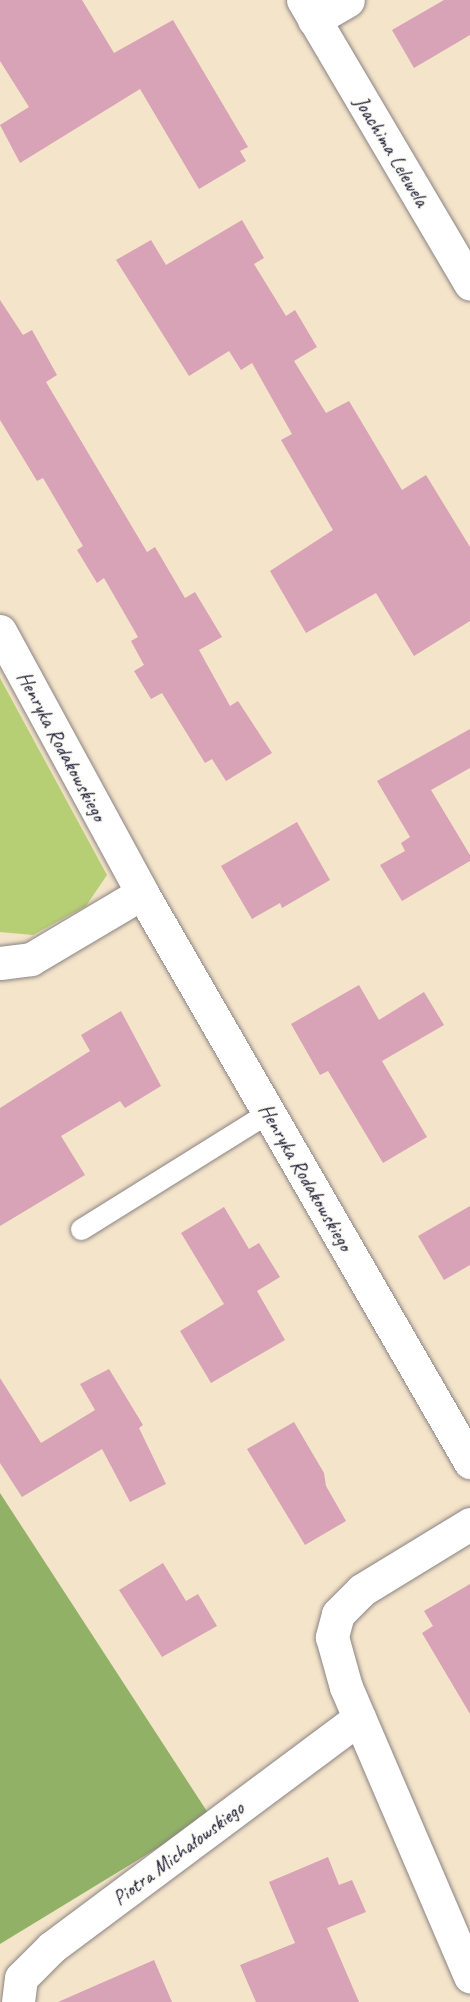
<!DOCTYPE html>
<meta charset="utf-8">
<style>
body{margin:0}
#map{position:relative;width:470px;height:2002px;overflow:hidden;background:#f4e4ca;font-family:Caveat,sans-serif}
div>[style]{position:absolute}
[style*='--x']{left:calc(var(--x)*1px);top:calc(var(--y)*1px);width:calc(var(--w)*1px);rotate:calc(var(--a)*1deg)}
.green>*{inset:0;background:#b7cf74}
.forest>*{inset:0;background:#91b266}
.building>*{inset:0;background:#d8a2b7}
.roads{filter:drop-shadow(0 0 2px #8b8382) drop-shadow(0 0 2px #8b8382)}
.lane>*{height:21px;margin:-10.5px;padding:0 10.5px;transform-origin:10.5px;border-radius:10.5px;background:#fff}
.street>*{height:33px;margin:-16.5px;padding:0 16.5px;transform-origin:16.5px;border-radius:16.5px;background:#fff}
span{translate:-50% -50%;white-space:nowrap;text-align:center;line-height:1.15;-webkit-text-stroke:4.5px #fdfcf7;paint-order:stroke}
.street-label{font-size:21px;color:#22223b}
</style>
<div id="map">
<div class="green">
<i style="clip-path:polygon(0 678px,107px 875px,86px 906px,33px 935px,0 932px)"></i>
</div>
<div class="forest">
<i style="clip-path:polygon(0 1493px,210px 1816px,0 1944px)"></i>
</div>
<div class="building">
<i style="clip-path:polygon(0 0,82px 0,114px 53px,173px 20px,248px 147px,240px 151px,246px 161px,199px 189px,140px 89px,20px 163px,0 125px,29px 107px,0 61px)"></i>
<i style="clip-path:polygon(444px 0,470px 0,470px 35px,414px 68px,392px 30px)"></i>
<i style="clip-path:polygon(242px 220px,264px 258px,254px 264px,286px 316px,295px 310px,317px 347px,294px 361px,326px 413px,349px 401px,402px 490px,426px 475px,470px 547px,470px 621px,414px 656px,376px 593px,306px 633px,270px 571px,333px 530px,281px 440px,292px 434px,252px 363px,241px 370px,229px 351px,189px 376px,116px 260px,151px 240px,166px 265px)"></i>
<i style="clip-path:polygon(0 300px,23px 335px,32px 330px,57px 375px,46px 382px,147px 552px,155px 547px,185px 598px,195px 592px,222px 637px,199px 650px,230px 706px,238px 701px,272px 753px,226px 781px,212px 759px,205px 763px,162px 693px,151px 699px,134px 671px,144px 665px,131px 641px,138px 637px,104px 578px,97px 583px,77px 550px,83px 546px,43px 478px,37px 481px,0 420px)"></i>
<i style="clip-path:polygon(470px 729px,470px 768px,431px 790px,470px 855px,470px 861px,402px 901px,380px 865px,405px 851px,401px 843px,410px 837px,377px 781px)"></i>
<i style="clip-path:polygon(297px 822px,330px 880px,282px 908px,280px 903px,252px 919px,221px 866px)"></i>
<i style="clip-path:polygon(359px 985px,379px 1020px,424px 992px,444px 1025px,382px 1061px,427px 1137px,383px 1163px,328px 1071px,320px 1075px,291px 1024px)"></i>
<i style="clip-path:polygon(121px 1011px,161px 1086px,125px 1108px,120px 1101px,61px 1136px,85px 1175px,0 1226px,0 1108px,90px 1051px,81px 1035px)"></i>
<i style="clip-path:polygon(470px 1206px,470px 1265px,444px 1280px,418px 1236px)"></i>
<i style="clip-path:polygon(224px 1207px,249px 1249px,259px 1243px,280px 1277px,257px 1291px,285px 1340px,211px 1383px,180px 1331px,224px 1304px,181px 1233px)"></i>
<i style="clip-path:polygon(109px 1369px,143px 1425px,139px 1428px,166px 1484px,130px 1502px,102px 1449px,22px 1497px,0 1463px,0 1378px,41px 1443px,95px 1410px,80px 1384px)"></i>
<i style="clip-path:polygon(294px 1422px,324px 1473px,326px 1486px,346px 1521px,305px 1545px,247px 1449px)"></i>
<i style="clip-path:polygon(163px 1563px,186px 1601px,198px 1594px,217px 1626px,162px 1657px,119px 1590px)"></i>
<i style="clip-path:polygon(470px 1584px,470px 1714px,422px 1633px,433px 1626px,424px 1611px)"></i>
<i style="clip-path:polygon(328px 1857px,339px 1885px,352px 1880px,366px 1912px,327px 1928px,359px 2002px,256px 2002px,240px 1965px,295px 1943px,269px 1882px)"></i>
<i style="clip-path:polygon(154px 1960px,172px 2002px,58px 2002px)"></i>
</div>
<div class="roads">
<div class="lane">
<i style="--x:81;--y:1229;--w:221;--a:-31.9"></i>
</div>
<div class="street">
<i style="--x:303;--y:0;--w:329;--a:59.5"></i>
<i style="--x:314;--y:20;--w:39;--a:-30"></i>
<i style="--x:0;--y:631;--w:298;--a:61.5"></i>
<i style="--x:142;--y:893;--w:657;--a:60.04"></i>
<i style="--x:0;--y:963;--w:31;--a:-7"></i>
<i style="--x:31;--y:959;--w:129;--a:-30.7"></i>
<i style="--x:470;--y:1524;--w:127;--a:148.6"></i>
<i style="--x:362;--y:1590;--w:34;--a:135"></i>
<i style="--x:338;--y:1614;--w:24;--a:105"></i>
<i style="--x:332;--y:1637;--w:52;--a:74.4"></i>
<i style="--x:346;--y:1687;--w:315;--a:66.8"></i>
<i style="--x:18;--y:2002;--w:24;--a:-83"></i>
<i style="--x:21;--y:1978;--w:44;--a:-45"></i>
<i style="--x:52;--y:1947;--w:383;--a:-36.7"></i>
</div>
</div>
<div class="street-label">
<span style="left:392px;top:151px;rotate:59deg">Joachima Lelewela</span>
<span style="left:62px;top:746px;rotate:62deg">Henryka Rodakowskiego</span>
<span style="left:306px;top:1177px;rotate:60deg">Henryka Rodakowskiego</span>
<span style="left:178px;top:1853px;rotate:-37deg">Piotra Michałowskiego</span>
</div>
</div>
